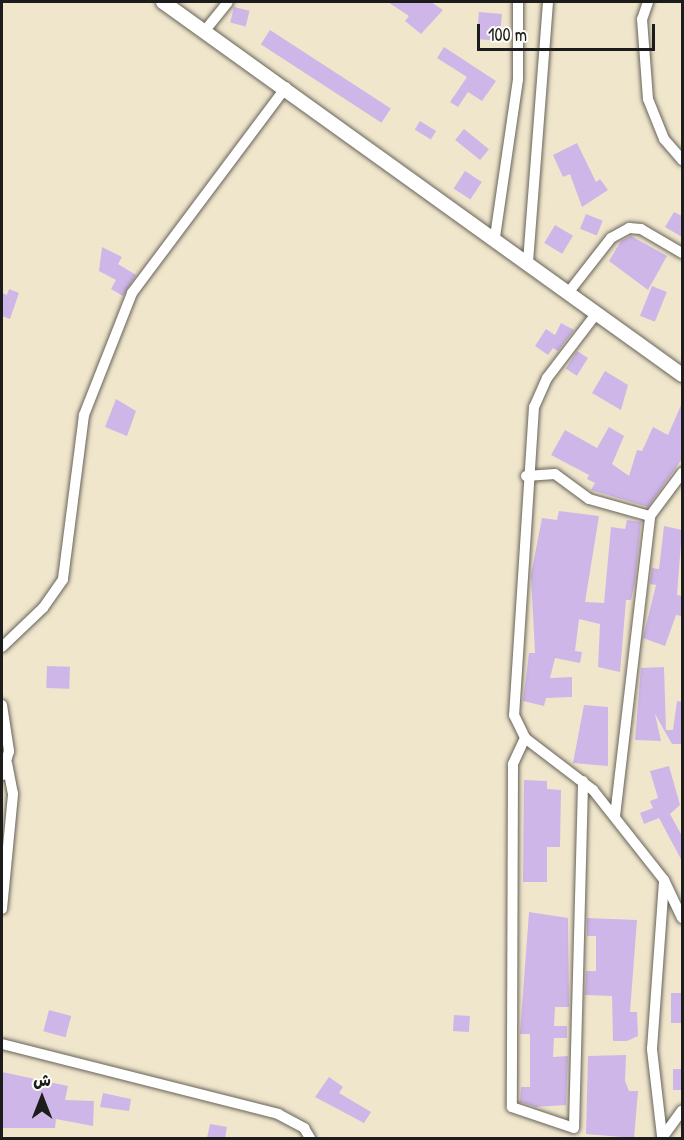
<!DOCTYPE html>
<meta charset="utf-8">
<style>
body{margin:0}
#map{position:relative;width:684px;height:1140px;overflow:hidden;background:#f0e6cc;font-family:"Patrick Hand","Playpen Sans Arabic",sans-serif}
div>[style]{position:absolute}
[style*='--x']{left:calc(var(--x)*1px);top:calc(var(--y)*1px);width:calc(var(--w)*1px);rotate:calc(var(--a)*1deg)}
.building>*{inset:0;background:#ceb6e8;transform-origin:0 0}
.roads{filter:drop-shadow(0 0 2px #66635a) drop-shadow(0 0 2px #66635a)}
.minor>*{height:10px;margin:-5px;padding:0 5px;transform-origin:5px;border-radius:5px;background:#fff}
.tertiary>*{height:14px;margin:-7px;padding:0 7px;transform-origin:7px;border-radius:7px;background:#fff}
span{translate:-50% -50%;white-space:nowrap;text-align:center;line-height:1.15;-webkit-text-stroke:4.5px #fdfcf7;paint-order:stroke}
.frame{position:absolute;inset:0;border:3px solid #1c1c1c;pointer-events:none}
.north{position:absolute;left:12px;top:1068px;width:60px;height:60px;-webkit-text-stroke:4px #fdfcf7;paint-order:stroke;rotate:0deg;font-size:16px;font-weight:700;line-height:24px;text-align:center;color:#1c1c1c}
.north::after{content:'';display:block;margin:auto;width:21px;height:27px;background:#1c1c1c;clip-path:polygon(50% 0,100% 100%,50% 72%,0 100%)}
.scale{position:absolute;left:477px;top:24px;width:178px;height:27px;box-sizing:border-box;border:3px solid #1c1c1c;border-top:0;padding-left:8px;font-size:18px;line-height:21px;white-space:nowrap;color:#1c1c1c;-webkit-text-stroke:4px #fdfcf7;paint-order:stroke}
</style>
<div id="map">
<div class="building">
<i style="clip-path:polygon(388px 2px,431px 2px,443px 10px,421px 34px,405px 21px,409px 16px)"></i>
<i style="left:234px;top:7px;width:16px;height:16px;rotate:14deg"></i>
<i style="left:479px;top:12px;width:23px;height:27px;rotate:5deg"></i>
<i style="left:270px;top:30px;width:144px;height:17px;rotate:33deg"></i>
<i style="clip-path:polygon(444px 47px,496px 81px,482px 101px,468px 92px,458px 107px,450px 102px,467px 77px,437px 58px)"></i>
<i style="left:420px;top:121px;width:19px;height:10px;rotate:32deg"></i>
<i style="left:464px;top:129px;width:32px;height:14px;rotate:39deg"></i>
<i style="clip-path:polygon(577px 143px,596px 182px,600px 179px,608px 190px,582px 207px,570px 174px,563px 177px,553px 155px)"></i>
<i style="left:465px;top:171px;width:20px;height:21px;rotate:33deg"></i>
<i style="clip-path:polygon(674px 212px,682px 216px,682px 237px,665px 227px)"></i>
<i style="left:586px;top:214px;width:18px;height:16px;rotate:22deg"></i>
<i style="left:555px;top:225px;width:21px;height:21px;rotate:31deg"></i>
<i style="clip-path:polygon(631px 236px,667px 256px,648px 290px,609px 261px,621px 241px)"></i>
<i style="clip-path:polygon(102px 247px,122px 257px,118px 264px,136px 275px,123px 296px,111px 289px,116px 280px,99px 271px)"></i>
<i style="left:652px;top:286px;width:16px;height:32px;rotate:22deg"></i>
<i style="clip-path:polygon(9px 289px,19px 293px,10px 319px,2px 316px,2px 293px,7px 295px)"></i>
<i style="clip-path:polygon(561px 323px,574px 330px,558px 351px,553px 348px,548px 355px,535px 346px,546px 329px,555px 335px)"></i>
<i style="left:577px;top:351px;width:13px;height:21px;rotate:32deg"></i>
<i style="clip-path:polygon(605px 371px,628px 385px,621px 410px,592px 393px)"></i>
<i style="clip-path:polygon(116px 399px,136px 411px,127px 436px,105px 427px)"></i>
<i style="clip-path:polygon(682px 403px,682px 459px,648px 507px,591px 490px,595px 483px,587px 479px,589px 475px,551px 455px,565px 430px,597px 448px,609px 427px,624px 436px,612px 464px,629px 476px,637px 450px,642px 451px,653px 427px,668px 435px)"></i>
<i style="clip-path:polygon(559px 511px,599px 516px,585px 602px,604px 603px,611px 527px,625px 529px,627px 520px,641px 522px,635px 582px,631px 600px,626px 600px,620px 672px,598px 667px,600px 624px,579px 619px,575px 651px,582px 652px,580px 663px,555px 658px,550px 678px,572px 677px,572px 697px,546px 698px,544px 706px,523px 701px,529px 653px,535px 653px,531px 575px,542px 518px,557px 520px)"></i>
<i style="clip-path:polygon(664px 526px,682px 530px,677px 595px,682px 596px,682px 616px,676px 615px,665px 646px,643px 638px,656px 585px,650px 584px,652px 568px,659px 569px)"></i>
<i style="left:47px;top:666px;width:23px;height:22px;rotate:2deg"></i>
<i style="clip-path:polygon(664px 667px,666px 730px,673px 730px,677px 701px,682px 702px,682px 744px,672px 744px,655px 714px,661px 741px,635px 740px,641px 668px)"></i>
<i style="clip-path:polygon(584px 705px,608px 707px,608px 766px,573px 763px)"></i>
<i style="clip-path:polygon(669px 766px,680px 805px,670px 814px,682px 836px,682px 861px,659px 818px,644px 824px,640px 813px,653px 808px,650px 801px,658px 798px,650px 771px)"></i>
<i style="clip-path:polygon(524px 780px,547px 781px,547px 789px,561px 790px,560px 847px,547px 847px,547px 882px,523px 882px)"></i>
<i style="clip-path:polygon(529px 912px,568px 918px,569px 1007px,555px 1007px,554px 1026px,567px 1026px,567px 1038px,554px 1038px,553px 1057px,568px 1056px,566px 1105px,536px 1107px,520px 1102px,521px 1087px,530px 1087px,530px 1034px,520px 1034px)"></i>
<i style="clip-path:polygon(587px 918px,637px 920px,630px 1012px,637px 1012px,638px 1036px,627px 1041px,613px 1041px,612px 996px,585px 995px,586px 971px,596px 971px,596px 936px,587px 936px)"></i>
<i style="left:682px;top:993px;width:30px;height:11px;rotate:90deg"></i>
<i style="left:49px;top:1010px;width:23px;height:22px;rotate:15deg"></i>
<i style="left:454px;top:1015px;width:16px;height:16px;rotate:4deg"></i>
<i style="clip-path:polygon(626px 1055px,625px 1081px,629px 1091px,638px 1091px,634px 1138px,586px 1134px,588px 1056px)"></i>
<i style="left:673px;top:1069px;width:9px;height:21px"></i>
<i style="clip-path:polygon(2px 1072px,68px 1086px,65px 1100px,94px 1101px,93px 1126px,56px 1119px,55px 1128px,2px 1128px)"></i>
<i style="clip-path:polygon(329px 1077px,343px 1087px,339px 1093px,371px 1112px,364px 1123px,315px 1097px)"></i>
<i style="clip-path:polygon(103px 1093px,131px 1099px,129px 1111px,100px 1107px)"></i>
<i style="clip-path:polygon(210px 1124px,227px 1127px,225px 1138px,207px 1138px)"></i>
</div>
<div class="roads">
<div class="minor">
<i style="--x:648;--y:2;--w:18;--a:109"></i>
<i style="--x:642;--y:19;--w:80;--a:85.7"></i>
<i style="--x:648;--y:99;--w:43;--a:68.2"></i>
<i style="--x:664;--y:139;--w:28;--a:49"></i>
<i style="--x:207;--y:28;--w:33;--a:-51"></i>
<i style="--x:495;--y:237;--w:160;--a:-81.7"></i>
<i style="--x:518;--y:79;--w:77;--a:-90"></i>
<i style="--x:528;--y:262;--w:261;--a:-85.6"></i>
<i style="--x:568;--y:293;--w:70;--a:-52"></i>
<i style="--x:611;--y:238;--w:21;--a:-29"></i>
<i style="--x:629;--y:228;--w:12;--a:5"></i>
<i style="--x:641;--y:229;--w:48;--a:30.3"></i>
<i style="--x:596;--y:314;--w:81;--a:127.4"></i>
<i style="--x:547;--y:378;--w:32;--a:114"></i>
<i style="--x:534;--y:407;--w:309;--a:93.7"></i>
<i style="--x:514;--y:715;--w:25;--a:64"></i>
<i style="--x:525;--y:738;--w:86;--a:37.4"></i>
<i style="--x:593;--y:790;--w:115;--a:51.7"></i>
<i style="--x:664;--y:880;--w:42;--a:64.7"></i>
<i style="--x:526;--y:476;--w:29;--a:-4"></i>
<i style="--x:555;--y:474;--w:42;--a:36.3"></i>
<i style="--x:589;--y:499;--w:63;--a:15.6"></i>
<i style="--x:2;--y:647;--w:57;--a:-43.6"></i>
<i style="--x:43;--y:608;--w:35;--a:-55"></i>
<i style="--x:63;--y:579;--w:165;--a:-82.7"></i>
<i style="--x:84;--y:415;--w:131;--a:-68.5"></i>
<i style="--x:132;--y:293;--w:257;--a:-53.2"></i>
<i style="--x:2;--y:705;--w:47;--a:81.3"></i>
<i style="--x:9;--y:751;--w:25;--a:106"></i>
<i style="--x:525;--y:738;--w:29;--a:115"></i>
<i style="--x:513;--y:764;--w:343;--a:90.2"></i>
<i style="--x:512;--y:1107;--w:65;--a:18.7"></i>
<i style="--x:574;--y:1128;--w:347;--a:-88.5"></i>
<i style="--x:615;--y:816;--w:302;--a:-83.3"></i>
<i style="--x:650;--y:516;--w:54;--a:-53.3"></i>
<i style="--x:2;--y:909;--w:116;--a:-84.5"></i>
<i style="--x:13;--y:794;--w:31;--a:-101"></i>
<i style="--x:2;--y:1044;--w:285;--a:14.2"></i>
<i style="--x:278;--y:1114;--w:30;--a:28"></i>
<i style="--x:304;--y:1128;--w:12;--a:59"></i>
<i style="--x:662;--y:1136;--w:88;--a:-96.6"></i>
<i style="--x:652;--y:1049;--w:167;--a:-85.9"></i>
<i style="--x:662;--y:1138;--w:34;--a:-54"></i>
</div>
<div class="tertiary">
<i style="--x:163;--y:2;--w:639;--a:35.7"></i>
</div>
</div>
<div class="frame"></div>
<div class="north">ش</div>
<div class="scale">100 m</div>
</div>
